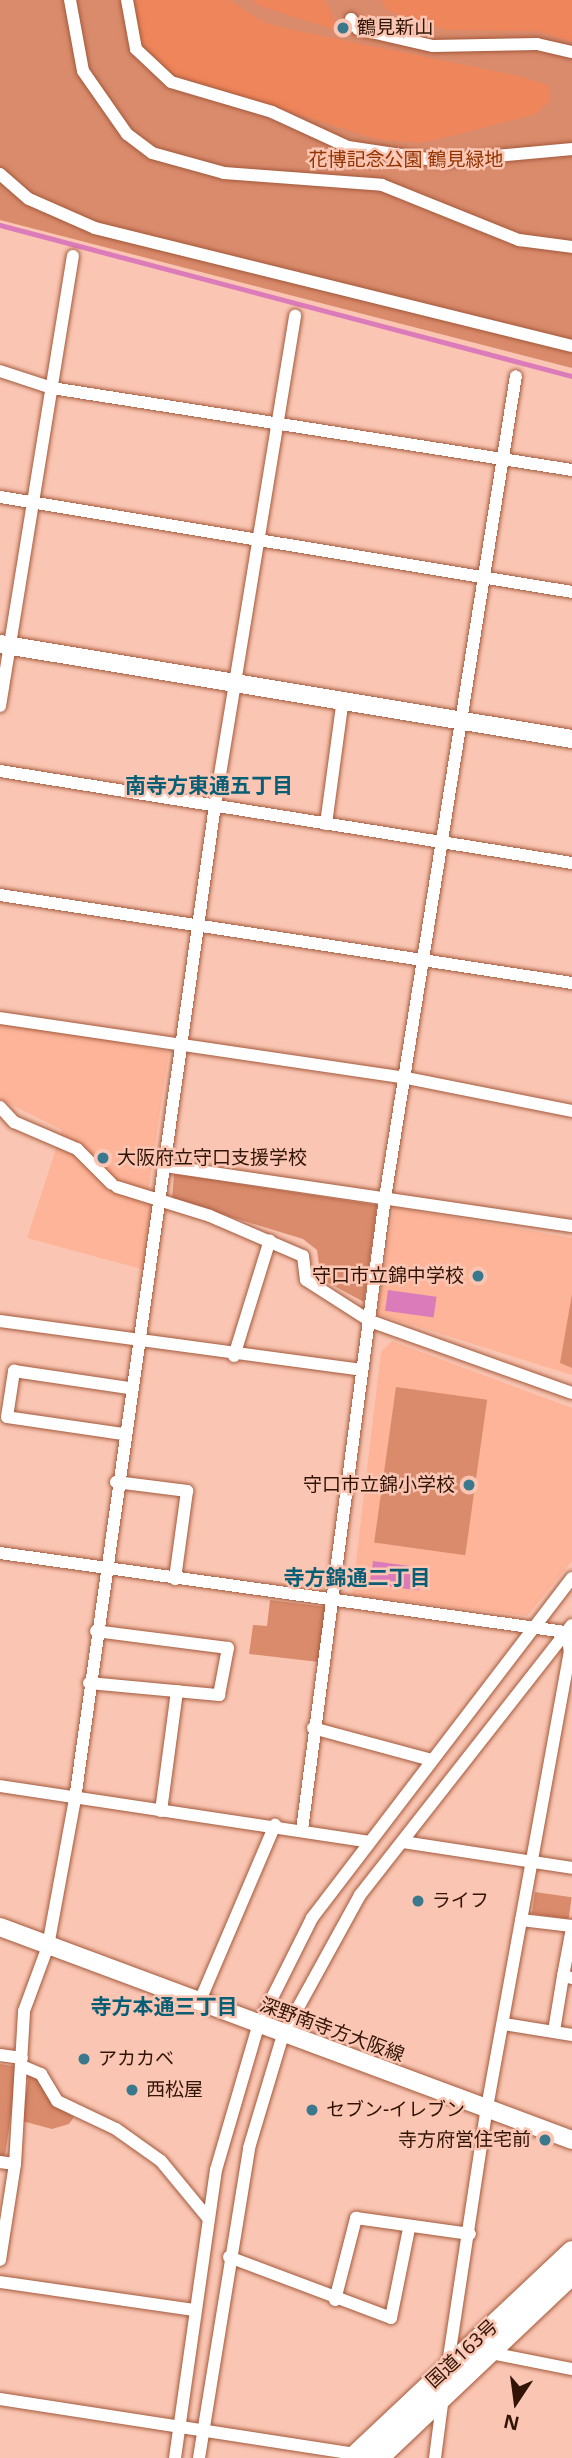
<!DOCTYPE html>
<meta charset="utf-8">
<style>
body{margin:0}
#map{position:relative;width:572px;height:2458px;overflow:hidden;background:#fac6b3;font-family:"Noto Sans","Noto Sans JP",sans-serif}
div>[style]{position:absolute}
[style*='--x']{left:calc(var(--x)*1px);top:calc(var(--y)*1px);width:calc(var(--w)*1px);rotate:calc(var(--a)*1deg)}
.built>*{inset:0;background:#fdb498}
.green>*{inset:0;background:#d98b6c;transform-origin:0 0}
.forest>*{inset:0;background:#ef855b}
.water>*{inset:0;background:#dc7bba;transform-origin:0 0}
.stream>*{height:4.5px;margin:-2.25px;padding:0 2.25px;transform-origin:2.25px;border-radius:2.25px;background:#dc7bba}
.roads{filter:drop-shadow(0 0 2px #a4593b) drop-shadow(0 0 2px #a4593b)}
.street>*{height:12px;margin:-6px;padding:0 6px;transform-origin:6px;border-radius:6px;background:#fff}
.secondary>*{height:18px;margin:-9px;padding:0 9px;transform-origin:9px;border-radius:9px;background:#fff}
.highway>*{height:21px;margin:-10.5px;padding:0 10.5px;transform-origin:10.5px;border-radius:10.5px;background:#fff}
.dots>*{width:19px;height:19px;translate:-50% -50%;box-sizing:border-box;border:4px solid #fac6b3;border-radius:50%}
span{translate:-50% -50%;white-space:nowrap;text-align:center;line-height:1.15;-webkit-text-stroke:5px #fac6b3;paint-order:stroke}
.poi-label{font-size:19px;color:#321407}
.left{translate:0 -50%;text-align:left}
.right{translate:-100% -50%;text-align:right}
.park-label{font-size:19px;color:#923300}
.street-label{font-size:19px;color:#321407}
.neighbourhood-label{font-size:21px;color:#085e74;font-weight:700}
.north{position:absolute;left:481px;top:2367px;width:70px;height:70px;-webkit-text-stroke:5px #fac6b3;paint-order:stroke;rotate:193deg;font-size:19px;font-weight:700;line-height:28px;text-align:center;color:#321407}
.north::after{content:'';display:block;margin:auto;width:24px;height:32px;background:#321407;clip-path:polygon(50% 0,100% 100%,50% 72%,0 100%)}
</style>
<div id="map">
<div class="built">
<i style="clip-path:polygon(0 1020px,169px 1052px,149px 1186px,154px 1212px,145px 1270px,27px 1238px,62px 1130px,0 1099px)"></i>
<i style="clip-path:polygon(394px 1207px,572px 1238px,572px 1375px,377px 1314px)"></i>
<i style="clip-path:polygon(392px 1341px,572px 1408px,572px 1561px,527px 1616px,352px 1595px,381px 1352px)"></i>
</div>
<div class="green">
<i style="clip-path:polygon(0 0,572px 0,572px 368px,0 220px)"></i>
<i style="clip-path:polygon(174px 1174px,377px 1205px,364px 1302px,321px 1279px,317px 1250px,303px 1239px,172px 1199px)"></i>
<i style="clip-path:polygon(572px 1294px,572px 1368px,560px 1363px)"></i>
<i style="left:396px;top:1387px;width:92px;height:157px;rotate:8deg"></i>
<i style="clip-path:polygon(270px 1600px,326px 1607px,319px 1662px,249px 1654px,253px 1625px,267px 1626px)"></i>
<i style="left:535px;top:1892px;width:37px;height:22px;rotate:8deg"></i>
<i style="clip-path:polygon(0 2064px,18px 2067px,5px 2156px,0 2156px)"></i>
<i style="clip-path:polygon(29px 2075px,39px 2077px,52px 2103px,74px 2117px,69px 2124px,52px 2129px,22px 2121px)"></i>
</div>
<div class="forest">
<i style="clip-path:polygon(136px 0,229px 0,263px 22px,288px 29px,523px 77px,550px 86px,550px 100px,536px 114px,456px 135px,420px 143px,376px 139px,174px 75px,140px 42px)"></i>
<i style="clip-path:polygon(252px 0,325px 0,339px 31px,260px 6px)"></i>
<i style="clip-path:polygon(381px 0,572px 0,572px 42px,539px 31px,446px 30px,388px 11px)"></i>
</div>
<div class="water">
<i style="left:388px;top:1290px;width:49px;height:21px;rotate:8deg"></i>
<i style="left:373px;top:1561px;width:49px;height:23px;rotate:8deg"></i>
</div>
<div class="stream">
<i style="--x:0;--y:225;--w:592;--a:14.79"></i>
</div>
<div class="roads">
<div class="street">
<i style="--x:70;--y:0;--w:72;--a:79.6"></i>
<i style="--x:83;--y:71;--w:77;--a:55.1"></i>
<i style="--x:127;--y:134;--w:31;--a:37"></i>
<i style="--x:152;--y:153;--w:75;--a:15.5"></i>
<i style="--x:224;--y:173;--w:158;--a:4.3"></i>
<i style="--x:382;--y:185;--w:148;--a:21.9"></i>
<i style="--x:519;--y:240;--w:53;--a:7.5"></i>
<i style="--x:127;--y:0;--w:50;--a:79.6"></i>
<i style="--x:136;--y:49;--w:48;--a:43.3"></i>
<i style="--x:171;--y:82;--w:105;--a:16.5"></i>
<i style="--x:272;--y:112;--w:84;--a:24.7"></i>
<i style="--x:348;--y:147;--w:94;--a:8.6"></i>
<i style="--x:441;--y:161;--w:132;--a:-5.2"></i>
<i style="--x:351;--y:19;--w:12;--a:55"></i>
<i style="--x:358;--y:29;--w:77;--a:12.8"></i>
<i style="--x:433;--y:46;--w:104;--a:-1.1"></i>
<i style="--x:537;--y:44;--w:36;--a:13"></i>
<i style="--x:0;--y:174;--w:38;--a:41"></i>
<i style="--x:29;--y:199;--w:72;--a:23.7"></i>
<i style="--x:95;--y:228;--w:491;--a:13.9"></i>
<i style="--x:0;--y:371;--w:55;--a:18.1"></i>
<i style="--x:52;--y:388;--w:526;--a:8.96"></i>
<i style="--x:0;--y:497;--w:580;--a:9.43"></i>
<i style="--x:0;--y:706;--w:456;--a:-80.8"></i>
<i style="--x:0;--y:771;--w:579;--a:9.14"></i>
<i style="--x:326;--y:824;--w:126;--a:-82.3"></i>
<i style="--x:0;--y:895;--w:579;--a:8.75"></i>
<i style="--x:0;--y:1018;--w:411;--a:8.4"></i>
<i style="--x:407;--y:1078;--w:168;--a:11.3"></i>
<i style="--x:0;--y:1107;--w:21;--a:47"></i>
<i style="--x:14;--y:1122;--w:69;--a:23.2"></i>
<i style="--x:77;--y:1149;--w:49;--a:45"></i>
<i style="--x:165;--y:1166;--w:411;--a:8.4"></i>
<i style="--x:117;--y:1187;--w:97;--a:17.3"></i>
<i style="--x:210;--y:1216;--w:101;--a:23.3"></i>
<i style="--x:303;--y:1256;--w:24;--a:83"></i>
<i style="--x:306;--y:1280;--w:76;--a:32.6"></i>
<i style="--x:370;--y:1321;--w:214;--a:19.6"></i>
<i style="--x:0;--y:1321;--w:365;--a:7.7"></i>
<i style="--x:234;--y:1356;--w:121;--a:-72.8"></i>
<i style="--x:123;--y:1434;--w:117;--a:-171.7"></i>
<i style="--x:7;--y:1417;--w:47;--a:-81.3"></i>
<i style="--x:14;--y:1371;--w:116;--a:8.4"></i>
<i style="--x:116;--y:1482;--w:72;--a:7.2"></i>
<i style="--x:187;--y:1491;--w:89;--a:97.8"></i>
<i style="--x:0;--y:1553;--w:578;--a:7.96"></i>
<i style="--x:89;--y:1683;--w:131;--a:5.3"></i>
<i style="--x:219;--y:1695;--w:48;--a:-79.2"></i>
<i style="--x:228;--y:1648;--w:133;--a:-172.7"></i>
<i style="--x:313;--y:1728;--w:123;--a:15.1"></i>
<i style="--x:0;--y:1786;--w:373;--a:8.6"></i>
<i style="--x:161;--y:1811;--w:121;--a:-82.4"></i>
<i style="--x:302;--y:1830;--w:637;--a:-82.52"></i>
<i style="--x:385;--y:1198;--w:832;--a:-80.95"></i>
<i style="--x:403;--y:1842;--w:171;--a:8.7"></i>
<i style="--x:521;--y:1920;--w:51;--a:6.7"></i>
<i style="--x:572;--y:1928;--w:49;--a:100.6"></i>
<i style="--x:563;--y:1976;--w:9;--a:13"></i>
<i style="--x:199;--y:2003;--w:194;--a:-66.9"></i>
<i style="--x:504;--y:2024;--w:69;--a:9.2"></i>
<i style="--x:554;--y:2031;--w:56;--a:-80.7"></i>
<i style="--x:0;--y:2055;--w:22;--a:8"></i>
<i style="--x:22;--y:2066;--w:21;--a:23"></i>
<i style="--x:41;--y:2074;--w:31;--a:59"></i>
<i style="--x:57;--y:2101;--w:65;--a:25.4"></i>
<i style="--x:116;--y:2129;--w:55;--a:35.4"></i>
<i style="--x:161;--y:2161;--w:74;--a:50.5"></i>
<i style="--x:0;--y:2162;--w:15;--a:8"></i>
<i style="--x:229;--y:2257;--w:173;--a:20.6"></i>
<i style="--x:391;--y:2318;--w:91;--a:-78.6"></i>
<i style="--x:0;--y:2260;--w:97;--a:-81.1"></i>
<i style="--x:15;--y:2164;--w:153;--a:-86.6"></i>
<i style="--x:24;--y:2011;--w:69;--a:-69.7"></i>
<i style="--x:48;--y:1946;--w:149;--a:-79.6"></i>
<i style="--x:75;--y:1799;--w:1004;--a:-81.98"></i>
<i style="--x:215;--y:805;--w:496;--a:-80.7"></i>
<i style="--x:0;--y:2282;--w:197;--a:8.2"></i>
<i style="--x:335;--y:2300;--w:85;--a:-75.6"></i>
<i style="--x:356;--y:2218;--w:115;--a:8"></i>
<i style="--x:491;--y:2353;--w:83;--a:11.2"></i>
<i style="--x:448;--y:2364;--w:254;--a:-81.4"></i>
<i style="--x:486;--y:2113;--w:468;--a:-79.7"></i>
<i style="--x:570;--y:1653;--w:21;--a:-98"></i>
<i style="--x:0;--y:2399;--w:361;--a:8.8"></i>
<i style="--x:175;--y:2458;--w:291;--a:-81.9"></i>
<i style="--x:216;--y:2170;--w:150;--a:-73.7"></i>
<i style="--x:258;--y:2026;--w:121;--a:-63.4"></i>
<i style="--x:312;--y:1918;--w:428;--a:-52.6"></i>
<i style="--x:199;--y:2458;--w:314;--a:-80.8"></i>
<i style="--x:249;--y:2148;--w:118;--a:-73.3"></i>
<i style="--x:283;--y:2035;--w:160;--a:-61.2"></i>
<i style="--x:360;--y:1895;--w:343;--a:-51.9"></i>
<i style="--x:435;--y:2458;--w:63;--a:-82.6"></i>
</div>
<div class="secondary">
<i style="--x:0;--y:644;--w:580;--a:9.43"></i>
<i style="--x:0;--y:1927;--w:610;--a:20.42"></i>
</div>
<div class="highway">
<i style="--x:352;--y:2458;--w:302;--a:-43.3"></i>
<i style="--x:377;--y:2458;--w:269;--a:-43.5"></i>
</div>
</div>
<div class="dots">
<i style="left:343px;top:28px;background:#39788d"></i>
<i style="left:103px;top:1158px;background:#39788d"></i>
<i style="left:478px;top:1276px;background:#39788d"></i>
<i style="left:469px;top:1485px;background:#39788d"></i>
<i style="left:418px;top:1901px;background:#39788d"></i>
<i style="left:84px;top:2059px;background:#39788d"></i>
<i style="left:132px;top:2090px;background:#39788d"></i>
<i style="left:312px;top:2110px;background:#39788d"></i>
<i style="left:545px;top:2140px;background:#39788d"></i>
</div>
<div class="poi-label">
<span class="left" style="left:357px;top:28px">鶴見新山</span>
<span class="left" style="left:117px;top:1158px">大阪府立守口支援学校</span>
<span class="right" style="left:464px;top:1276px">守口市立錦中学校</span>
<span class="right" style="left:455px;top:1485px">守口市立錦小学校</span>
<span class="left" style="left:432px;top:1901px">ライフ</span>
<span class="left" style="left:98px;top:2059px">アカカベ</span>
<span class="left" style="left:146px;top:2090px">西松屋</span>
<span class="left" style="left:326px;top:2110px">セブン-イレブン</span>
<span class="right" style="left:531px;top:2140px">寺方府営住宅前</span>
</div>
<div class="park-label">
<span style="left:406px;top:160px">花博記念公園 鶴見緑地</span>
</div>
<div class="street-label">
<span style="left:332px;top:2030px;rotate:20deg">深野南寺方大阪線</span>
<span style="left:462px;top:2354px;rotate:-43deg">国道163号</span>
</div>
<div class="neighbourhood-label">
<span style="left:209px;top:785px">南寺方東通五丁目</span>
<span style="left:357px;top:1577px">寺方錦通二丁目</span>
<span style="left:164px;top:2006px">寺方本通三丁目</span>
</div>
<div class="north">N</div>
</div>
